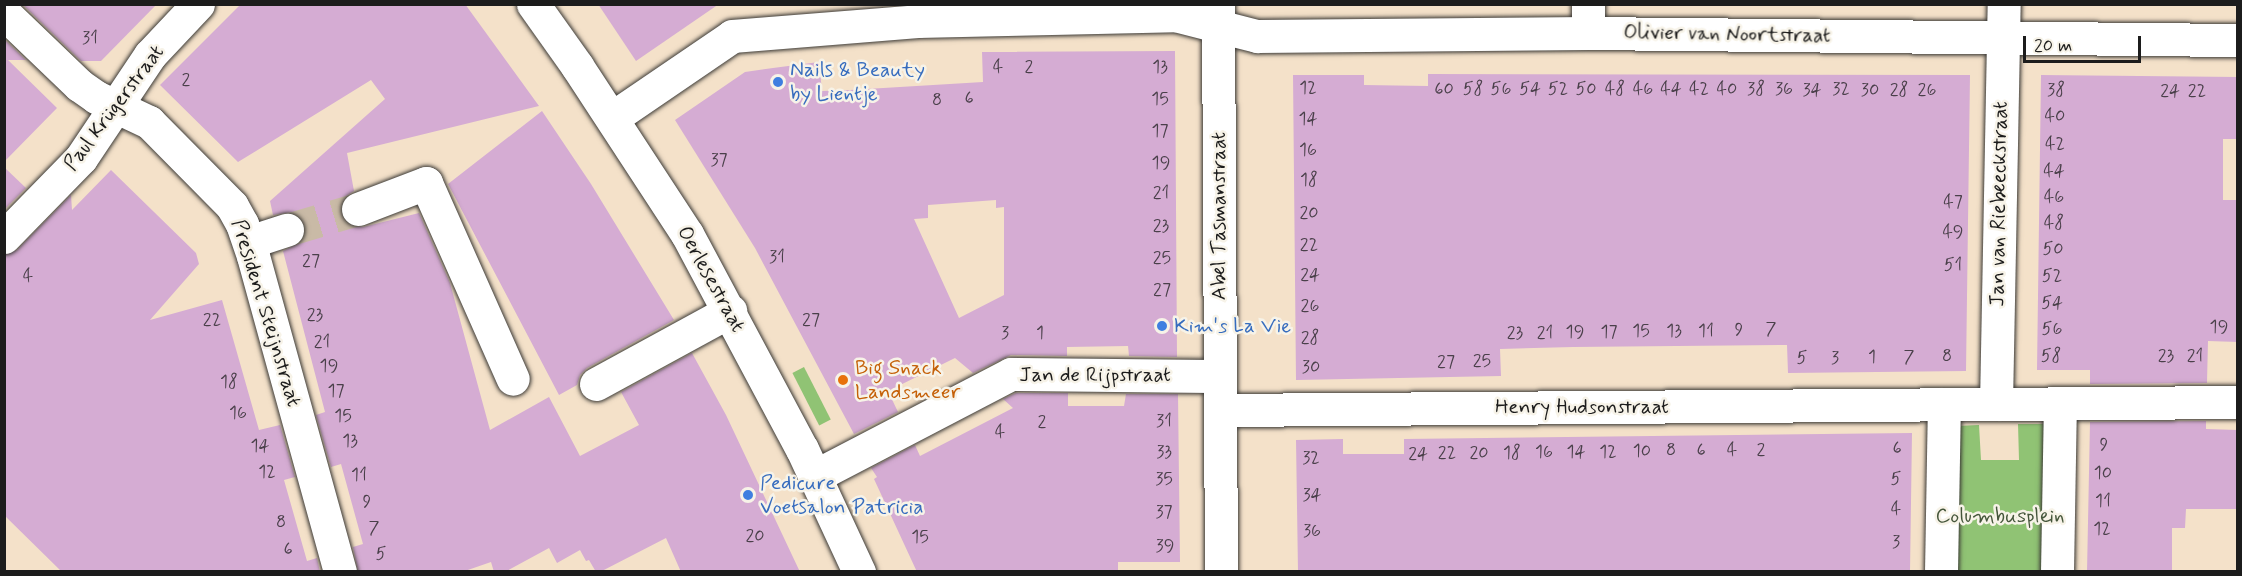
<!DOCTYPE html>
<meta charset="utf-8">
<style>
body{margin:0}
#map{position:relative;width:2242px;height:576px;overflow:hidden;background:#f4e1c9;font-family:Mynerve,sans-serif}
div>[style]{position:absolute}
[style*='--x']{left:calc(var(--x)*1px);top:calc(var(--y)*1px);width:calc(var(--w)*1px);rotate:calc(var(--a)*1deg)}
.green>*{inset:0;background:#90c374;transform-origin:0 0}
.building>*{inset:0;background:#d5acd3}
.minor-tunnel>*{height:33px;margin-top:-16.5px;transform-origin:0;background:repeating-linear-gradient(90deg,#c9baa6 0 33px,transparent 0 49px)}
.roads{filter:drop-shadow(0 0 2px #3c3a36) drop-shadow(0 0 2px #3c3a36)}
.minor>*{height:33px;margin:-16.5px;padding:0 16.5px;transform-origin:16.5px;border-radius:16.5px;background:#fff}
.dots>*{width:16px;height:16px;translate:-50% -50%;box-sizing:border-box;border:3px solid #f7f3e8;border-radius:50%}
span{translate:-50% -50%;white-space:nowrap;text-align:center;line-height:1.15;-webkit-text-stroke:5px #f7f3e8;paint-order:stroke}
.number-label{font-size:18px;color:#4a404a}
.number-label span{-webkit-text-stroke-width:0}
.street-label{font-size:21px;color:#1c1c1c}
.shop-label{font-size:21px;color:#366cbe}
.left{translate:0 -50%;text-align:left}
.food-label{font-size:21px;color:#c56008}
.park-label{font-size:21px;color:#45563b}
.frame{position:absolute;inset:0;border:6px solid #1c1c1c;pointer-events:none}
.scale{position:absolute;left:2023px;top:36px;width:118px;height:27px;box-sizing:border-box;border:3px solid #1c1c1c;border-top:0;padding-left:8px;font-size:18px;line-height:21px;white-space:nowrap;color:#1c1c1c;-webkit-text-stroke:4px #f7f3e8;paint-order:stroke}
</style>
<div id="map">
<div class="green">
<i style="left:804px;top:367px;width:59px;height:13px;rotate:63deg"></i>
<i style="clip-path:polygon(2018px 424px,2047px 424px,2045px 571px,1953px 572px,1956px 426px,1979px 425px,1981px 460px,2019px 460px)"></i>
</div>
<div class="building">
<i style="clip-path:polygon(22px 4px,157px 4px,101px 61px,81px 61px)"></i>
<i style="clip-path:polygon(241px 4px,465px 4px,539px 106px,347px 153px,354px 191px,343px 198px,339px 207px,341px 216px,347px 224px,363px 227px,419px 213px,450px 283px,490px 430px,549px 397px,580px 456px,639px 425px,621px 392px,692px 353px,726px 415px,800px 572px,681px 572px,666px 538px,600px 572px,596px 572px,589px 560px,586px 561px,580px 550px,557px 563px,549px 548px,505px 572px,494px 572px,491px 562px,462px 572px,358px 572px,353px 547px,363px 544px,341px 464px,331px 467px,316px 415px,325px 412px,283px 251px,301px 242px,305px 233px,305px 225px,300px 217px,292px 212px,273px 215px,270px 201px,385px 99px,371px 80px,238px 162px,160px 85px)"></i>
<i style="clip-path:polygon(598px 4px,719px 4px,636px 61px)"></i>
<i style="clip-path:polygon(4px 39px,26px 60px,8px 60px,57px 108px,4px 162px)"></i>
<i style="clip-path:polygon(evenodd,1175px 51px,1177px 357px,1129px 356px,1128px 346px,1067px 347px,1067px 356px,1011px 355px,973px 373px,955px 358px,888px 391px,898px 412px,854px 434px,755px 248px,675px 120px,745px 72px,773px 68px,819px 62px,822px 91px,850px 90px,983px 82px,982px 52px,1175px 51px,996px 200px,996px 208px,1004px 207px,1004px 295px,959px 318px,914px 219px,928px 218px,928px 205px,996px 200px)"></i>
<i style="clip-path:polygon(1428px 74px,1970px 75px,1966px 371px,1788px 373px,1787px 345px,1573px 347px,1500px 349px,1501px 376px,1296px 380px,1293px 75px,1364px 75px,1364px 85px,1428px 86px)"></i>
<i style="clip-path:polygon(2041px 75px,2238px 77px,2236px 139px,2223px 139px,2223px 200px,2238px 200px,2238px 342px,2208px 341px,2207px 383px,2090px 384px,2090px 370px,2037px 370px)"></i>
<i style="clip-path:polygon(542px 111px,591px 184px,674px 320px,587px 368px,580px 375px,577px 385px,559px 395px,448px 184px)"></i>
<i style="clip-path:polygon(4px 167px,26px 188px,4px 210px)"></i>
<i style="clip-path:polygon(111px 170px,196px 253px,199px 264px,150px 320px,222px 300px,259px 430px,280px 425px,295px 477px,284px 480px,307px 561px,317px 558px,320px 572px,62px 572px,4px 515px,4px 255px,17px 250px,71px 195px,72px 210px)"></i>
<i style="clip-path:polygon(1016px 393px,1068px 393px,1068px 406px,1124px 406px,1126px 394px,1178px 394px,1180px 562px,1118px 562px,1118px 572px,917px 572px,874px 479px,877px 477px,871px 468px,915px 445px,920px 456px,1013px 408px,1003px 399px)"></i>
<i style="clip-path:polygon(2206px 421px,2206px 429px,2238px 430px,2238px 509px,2186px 509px,2185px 528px,2172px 528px,2172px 572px,2087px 572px,2090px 422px)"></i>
<i style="clip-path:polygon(1912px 433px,1910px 572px,1298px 572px,1296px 440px,1343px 439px,1343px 454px,1404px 454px,1404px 439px)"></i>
</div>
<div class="minor-tunnel">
<i style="--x:287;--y:230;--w:74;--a:-16.5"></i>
</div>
<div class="roads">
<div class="minor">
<i style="--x:533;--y:4;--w:76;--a:54.6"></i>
<i style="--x:577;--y:66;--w:201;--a:56.8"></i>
<i style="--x:687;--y:234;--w:244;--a:61.9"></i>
<i style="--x:802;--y:449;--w:136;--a:65.1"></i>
<i style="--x:1588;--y:4;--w:29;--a:90"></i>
<i style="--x:1218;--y:6;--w:566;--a:89.7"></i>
<i style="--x:4;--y:13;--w:104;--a:43.8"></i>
<i style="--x:79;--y:85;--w:21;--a:35"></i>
<i style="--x:96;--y:97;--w:59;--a:25.3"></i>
<i style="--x:149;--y:122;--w:118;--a:45.3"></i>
<i style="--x:232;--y:206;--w:21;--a:61"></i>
<i style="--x:242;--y:224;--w:34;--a:71"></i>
<i style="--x:253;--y:256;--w:328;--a:74.6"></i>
<i style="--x:612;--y:118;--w:145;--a:-34.3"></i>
<i style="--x:732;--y:36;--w:186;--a:-4.6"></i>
<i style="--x:917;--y:21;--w:258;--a:-1.3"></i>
<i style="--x:1175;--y:15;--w:85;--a:14.4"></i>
<i style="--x:1257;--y:36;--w:331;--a:-0.5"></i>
<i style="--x:1588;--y:33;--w:650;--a:0.62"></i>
<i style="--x:358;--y:209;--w:73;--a:-20.9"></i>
<i style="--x:426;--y:183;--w:214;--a:66.1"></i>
<i style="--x:4;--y:237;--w:110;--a:-45.7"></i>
<i style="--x:81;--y:158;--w:124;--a:-56.2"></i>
<i style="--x:150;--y:55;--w:70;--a:-46.7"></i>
<i style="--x:249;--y:242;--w:40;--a:-18"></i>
<i style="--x:596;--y:384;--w:153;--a:-28.6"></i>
<i style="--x:1996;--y:404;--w:400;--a:-88.9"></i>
<i style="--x:1220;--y:410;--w:1018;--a:-0.45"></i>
<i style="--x:815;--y:476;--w:221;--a:-27.5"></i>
<i style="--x:1011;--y:374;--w:208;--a:0.6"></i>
<i style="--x:1941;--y:572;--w:168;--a:-89"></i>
<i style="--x:2057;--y:572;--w:168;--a:-89"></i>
</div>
</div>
<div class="dots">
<i style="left:778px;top:82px;background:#3f7fe0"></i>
<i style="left:1162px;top:326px;background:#3f7fe0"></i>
<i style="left:843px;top:380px;background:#e8710a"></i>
<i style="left:748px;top:495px;background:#3f7fe0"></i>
</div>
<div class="number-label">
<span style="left:90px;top:38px">31</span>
<span style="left:998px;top:67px">4</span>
<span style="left:1029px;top:67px">2</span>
<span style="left:1160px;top:67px">13</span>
<span style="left:186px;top:80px">2</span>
<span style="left:1308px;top:88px">12</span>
<span style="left:1444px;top:89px">60</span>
<span style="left:1473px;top:89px">58</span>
<span style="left:1501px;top:89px">56</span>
<span style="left:1530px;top:89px">54</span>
<span style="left:1558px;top:89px">52</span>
<span style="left:1586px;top:89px">50</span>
<span style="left:1615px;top:89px">48</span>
<span style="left:1643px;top:89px">46</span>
<span style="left:1671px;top:89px">44</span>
<span style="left:1699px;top:89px">42</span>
<span style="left:1727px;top:89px">40</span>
<span style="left:1756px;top:89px">38</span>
<span style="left:1784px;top:89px">36</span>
<span style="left:1841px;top:89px">32</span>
<span style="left:1812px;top:90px">34</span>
<span style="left:1870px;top:90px">30</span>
<span style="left:1899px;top:90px">28</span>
<span style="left:1927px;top:90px">26</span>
<span style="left:2056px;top:90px">38</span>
<span style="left:2170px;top:91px">24</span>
<span style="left:2197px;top:91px">22</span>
<span style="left:969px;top:98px">6</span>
<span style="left:1160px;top:99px">15</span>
<span style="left:937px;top:100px">8</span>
<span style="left:2055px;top:116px">40</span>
<span style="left:1308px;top:119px">14</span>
<span style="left:1160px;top:131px">17</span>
<span style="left:2055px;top:144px">42</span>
<span style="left:1308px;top:150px">16</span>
<span style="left:719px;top:160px">37</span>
<span style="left:1161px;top:163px">19</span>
<span style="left:2054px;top:171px">44</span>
<span style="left:1309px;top:180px">18</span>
<span style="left:1161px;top:193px">21</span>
<span style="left:2054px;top:197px">46</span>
<span style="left:1953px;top:202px">47</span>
<span style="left:1309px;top:213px">20</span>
<span style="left:2054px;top:223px">48</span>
<span style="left:1161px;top:226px">23</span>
<span style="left:1953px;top:232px">49</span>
<span style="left:1309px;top:245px">22</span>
<span style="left:2053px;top:249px">50</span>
<span style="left:777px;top:257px">31</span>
<span style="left:1162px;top:258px">25</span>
<span style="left:311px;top:261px">27</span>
<span style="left:1953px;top:265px">51</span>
<span style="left:1310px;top:275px">24</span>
<span style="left:28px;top:276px">4</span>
<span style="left:2052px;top:276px">52</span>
<span style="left:1162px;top:290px">27</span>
<span style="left:2052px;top:303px">54</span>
<span style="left:1310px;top:306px">26</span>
<span style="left:315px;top:315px">23</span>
<span style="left:212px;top:320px">22</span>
<span style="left:811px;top:320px">27</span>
<span style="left:2219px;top:327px">19</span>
<span style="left:1771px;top:329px">7</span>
<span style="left:2052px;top:329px">56</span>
<span style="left:1739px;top:330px">9</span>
<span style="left:1641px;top:331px">15</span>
<span style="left:1674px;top:331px">13</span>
<span style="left:1706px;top:331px">11</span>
<span style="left:1575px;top:332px">19</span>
<span style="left:1609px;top:332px">17</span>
<span style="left:1005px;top:333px">3</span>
<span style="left:1040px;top:333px">1</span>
<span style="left:1515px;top:333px">23</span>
<span style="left:1545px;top:333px">21</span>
<span style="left:1310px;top:338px">28</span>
<span style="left:322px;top:342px">21</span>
<span style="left:1947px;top:356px">8</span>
<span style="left:2051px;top:356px">58</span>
<span style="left:2166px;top:356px">23</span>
<span style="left:2195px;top:356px">21</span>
<span style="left:1872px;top:357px">1</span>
<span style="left:1909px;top:357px">7</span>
<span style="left:1802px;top:358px">5</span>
<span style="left:1835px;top:358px">3</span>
<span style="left:1482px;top:361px">25</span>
<span style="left:1446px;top:362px">27</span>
<span style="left:329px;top:366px">19</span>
<span style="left:1311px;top:367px">30</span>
<span style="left:229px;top:382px">18</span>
<span style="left:336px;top:391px">17</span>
<span style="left:238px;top:413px">16</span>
<span style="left:343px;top:416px">15</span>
<span style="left:1164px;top:421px">31</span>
<span style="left:1042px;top:422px">2</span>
<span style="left:1000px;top:432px">4</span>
<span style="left:350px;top:441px">13</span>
<span style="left:2104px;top:445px">9</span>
<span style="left:260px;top:446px">14</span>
<span style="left:1897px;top:448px">6</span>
<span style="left:1671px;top:450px">8</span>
<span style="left:1701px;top:450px">6</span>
<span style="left:1732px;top:450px">4</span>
<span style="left:1761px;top:450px">2</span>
<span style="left:1642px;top:451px">10</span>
<span style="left:1164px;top:452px">33</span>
<span style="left:1544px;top:452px">16</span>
<span style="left:1576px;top:452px">14</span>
<span style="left:1608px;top:452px">12</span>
<span style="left:1447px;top:453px">22</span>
<span style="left:1479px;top:453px">20</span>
<span style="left:1512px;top:453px">18</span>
<span style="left:1418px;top:454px">24</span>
<span style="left:1311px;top:458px">32</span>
<span style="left:267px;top:472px">12</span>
<span style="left:2103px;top:473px">10</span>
<span style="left:359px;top:475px">11</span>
<span style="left:1164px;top:479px">35</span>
<span style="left:1896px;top:479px">5</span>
<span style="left:1312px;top:495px">34</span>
<span style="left:2103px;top:501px">11</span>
<span style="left:367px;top:502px">9</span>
<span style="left:1896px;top:509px">4</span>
<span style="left:1164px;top:512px">37</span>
<span style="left:281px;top:522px">8</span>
<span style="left:374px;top:528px">7</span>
<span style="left:2102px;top:529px">12</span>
<span style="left:1312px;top:531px">36</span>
<span style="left:755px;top:536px">20</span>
<span style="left:920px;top:537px">15</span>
<span style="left:1896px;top:542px">3</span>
<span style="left:1165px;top:546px">39</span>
<span style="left:288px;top:549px">6</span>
<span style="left:381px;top:554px">5</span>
</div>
<div class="street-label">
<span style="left:1727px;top:34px;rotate:1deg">Olivier van Noortstraat</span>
<span style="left:114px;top:108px;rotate:-53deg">Paul Krügerstraat</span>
<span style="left:1999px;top:204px;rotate:-89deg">Jan van Riebeeckstraat</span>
<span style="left:1219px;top:216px;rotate:-90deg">Abel Tasmanstraat</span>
<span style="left:711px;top:279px;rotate:61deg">Oerlesestraat</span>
<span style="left:266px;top:313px;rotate:73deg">President Steijnstraat</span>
<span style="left:1095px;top:375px">Jan de Rijpstraat</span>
<span style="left:1582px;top:407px">Henry Hudsonstraat</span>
</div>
<div class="shop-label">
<span class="left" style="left:790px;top:82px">Nails &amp; Beauty<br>by Lientje</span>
<span class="left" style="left:1174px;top:326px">Kim's La Vie</span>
<span class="left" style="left:760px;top:495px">Pedicure<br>Voetsalon Patricia</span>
</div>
<div class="food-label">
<span class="left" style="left:855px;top:380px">Big Snack<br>Landsmeer</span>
</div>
<div class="park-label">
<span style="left:2000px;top:516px">Columbusplein</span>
</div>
<div class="frame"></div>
<div class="scale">20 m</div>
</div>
